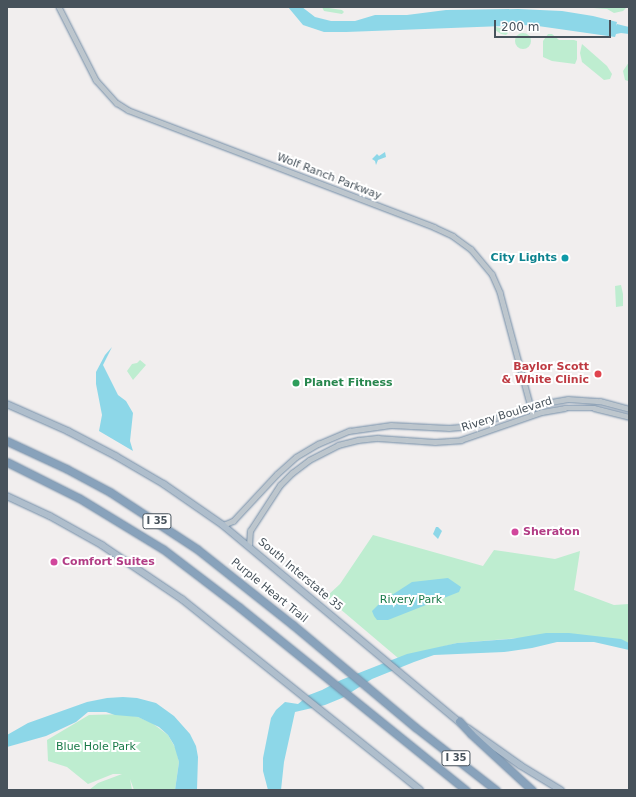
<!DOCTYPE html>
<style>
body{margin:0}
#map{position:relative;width:636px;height:797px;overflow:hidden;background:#f1eeee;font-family:"DejaVu Sans",sans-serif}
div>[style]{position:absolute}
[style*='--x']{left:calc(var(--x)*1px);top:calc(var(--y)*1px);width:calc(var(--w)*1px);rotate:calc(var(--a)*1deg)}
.green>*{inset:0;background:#beedd0}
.round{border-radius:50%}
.water>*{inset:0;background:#8dd7e8}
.roads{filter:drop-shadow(0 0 1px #738da7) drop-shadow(0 0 1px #738da7)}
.minor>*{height:4.5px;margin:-2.25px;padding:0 2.25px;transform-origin:2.25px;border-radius:2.25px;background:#bdc6cd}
.major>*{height:5.5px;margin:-2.75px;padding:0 2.75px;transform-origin:2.75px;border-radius:2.75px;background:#afbecc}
.highway>*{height:7px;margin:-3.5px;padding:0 3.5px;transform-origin:3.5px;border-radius:3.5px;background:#88a2bb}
.dots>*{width:11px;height:11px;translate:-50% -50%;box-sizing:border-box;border:2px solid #fff;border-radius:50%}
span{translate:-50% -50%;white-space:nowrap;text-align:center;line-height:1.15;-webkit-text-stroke:4px #fff;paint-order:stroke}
.shield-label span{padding:1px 3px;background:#fff;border:1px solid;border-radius:3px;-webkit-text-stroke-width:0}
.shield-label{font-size:10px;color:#47525b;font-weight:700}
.street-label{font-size:11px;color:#47525b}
.culture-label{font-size:11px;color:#0d838f;font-weight:700}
.right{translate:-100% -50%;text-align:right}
.health-label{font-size:11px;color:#be3a42;font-weight:700}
.leisure-label{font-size:11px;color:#27864d;font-weight:700}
.left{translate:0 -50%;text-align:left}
.hotel-label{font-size:11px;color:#b23c85;font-weight:700}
.park-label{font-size:11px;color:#1a7a49}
.frame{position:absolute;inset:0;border:8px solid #47525b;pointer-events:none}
.scale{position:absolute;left:494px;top:20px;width:117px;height:18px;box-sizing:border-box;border:2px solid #47525b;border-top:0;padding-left:5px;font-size:12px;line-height:14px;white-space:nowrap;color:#47525b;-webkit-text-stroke:3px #fff;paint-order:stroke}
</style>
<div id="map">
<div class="green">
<i style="clip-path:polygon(322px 7px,342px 10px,344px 12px,342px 14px,324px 11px)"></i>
<i style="clip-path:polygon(580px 7px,626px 7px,626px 8px,623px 11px,614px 13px,607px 9px)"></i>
<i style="clip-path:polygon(496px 27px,507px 30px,508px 33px,506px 35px,501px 34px,495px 30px)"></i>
<i class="round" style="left:515px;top:33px;width:16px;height:16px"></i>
<i style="clip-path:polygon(548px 34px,552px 34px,559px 40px,574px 40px,577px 41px,577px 59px,575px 64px,552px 61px,543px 57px,543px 41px)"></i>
<i style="clip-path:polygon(582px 44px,607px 66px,612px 74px,610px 79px,604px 80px,582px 62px,580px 53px)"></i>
<i style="clip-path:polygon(629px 62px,629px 81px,628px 81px,625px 80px,623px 71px)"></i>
<i style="clip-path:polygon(621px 285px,623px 294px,623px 306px,616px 307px,615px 286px)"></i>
<i style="clip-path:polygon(140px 360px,146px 365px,133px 380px,127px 371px,132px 364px,137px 363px)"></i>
<i style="clip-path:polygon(373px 535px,483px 566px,494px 550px,555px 559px,580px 551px,574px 590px,614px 605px,629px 604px,629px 643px,601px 637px,519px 638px,457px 643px,398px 658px,326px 597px,340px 584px)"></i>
<i style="clip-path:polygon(124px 714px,138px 717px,152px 723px,168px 735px,176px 749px,179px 762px,175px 790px,134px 790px,130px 779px,132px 790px,89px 790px,98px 783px,122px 774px,113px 774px,88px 784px,67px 767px,48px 761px,47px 740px,89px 715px)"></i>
</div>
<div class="water">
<i style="clip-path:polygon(288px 7px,302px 7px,315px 17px,331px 21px,355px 21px,375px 15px,407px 15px,446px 10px,518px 9px,562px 11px,593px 16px,617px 22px,616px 26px,617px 24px,629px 27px,629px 34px,621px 33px,616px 34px,615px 37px,531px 25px,346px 32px,324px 32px,303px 25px)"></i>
<i style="clip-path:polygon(385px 152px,386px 157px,378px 160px,376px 165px,375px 161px,372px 159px,377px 154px,379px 156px)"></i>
<i style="clip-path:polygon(112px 347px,103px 365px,118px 395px,126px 401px,133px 413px,130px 441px,133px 451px,99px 431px,102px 415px,96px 384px,96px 372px,105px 355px)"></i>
<i style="clip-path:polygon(436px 527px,438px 527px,442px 531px,438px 539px,433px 534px)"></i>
<i style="clip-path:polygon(448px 578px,461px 587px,459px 592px,388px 620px,377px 620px,374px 616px,372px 611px,381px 602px,412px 582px)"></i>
<i style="clip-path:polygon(546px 633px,569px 633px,621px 639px,629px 643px,629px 650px,594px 642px,557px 642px,532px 648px,504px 652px,434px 655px,414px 662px,372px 679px,342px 698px,325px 705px,295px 712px,284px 762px,281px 790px,268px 790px,263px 771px,263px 758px,271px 718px,276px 710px,285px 702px,298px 704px,309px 695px,322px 690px,341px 680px,407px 654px,457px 643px,511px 639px)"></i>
<i style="clip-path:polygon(123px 697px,137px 698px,156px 703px,174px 716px,190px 734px,196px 746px,198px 757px,197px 790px,175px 790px,179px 762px,174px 745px,168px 735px,159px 727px,138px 717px,115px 715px,106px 712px,88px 712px,76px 722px,46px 736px,7px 747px,7px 735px,28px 723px,87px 702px,107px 698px)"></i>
</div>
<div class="roads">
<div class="minor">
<i style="--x:59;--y:7;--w:82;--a:63.1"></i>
<i style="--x:96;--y:80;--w:31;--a:48"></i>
<i style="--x:117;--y:103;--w:13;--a:32"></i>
<i style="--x:128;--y:110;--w:328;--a:20.9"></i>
<i style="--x:434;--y:227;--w:21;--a:25"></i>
<i style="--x:453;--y:236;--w:22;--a:36"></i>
<i style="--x:471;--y:249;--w:33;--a:50"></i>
<i style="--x:492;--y:274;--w:20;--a:66"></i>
<i style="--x:500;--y:292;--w:127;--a:75"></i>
<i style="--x:223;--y:525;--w:11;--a:-22"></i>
<i style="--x:233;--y:521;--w:64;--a:-46.9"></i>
<i style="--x:277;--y:474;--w:25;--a:-42"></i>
<i style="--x:296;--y:457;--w:26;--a:-31"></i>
<i style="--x:318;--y:444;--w:34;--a:-23"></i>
<i style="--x:349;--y:431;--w:42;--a:-8.1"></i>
<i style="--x:391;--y:425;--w:58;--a:3"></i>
<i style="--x:449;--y:428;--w:22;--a:-5"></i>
<i style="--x:471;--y:426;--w:72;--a:-17.7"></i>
<i style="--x:540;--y:404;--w:28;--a:-10"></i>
<i style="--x:568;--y:399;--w:32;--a:4"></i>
<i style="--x:600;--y:401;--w:30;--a:15"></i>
<i style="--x:249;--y:545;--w:14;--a:-86"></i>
<i style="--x:250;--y:531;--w:55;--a:-56.9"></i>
<i style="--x:280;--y:485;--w:17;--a:-45"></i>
<i style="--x:292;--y:473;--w:21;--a:-37"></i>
<i style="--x:309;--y:460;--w:33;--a:-27"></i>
<i style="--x:338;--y:445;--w:21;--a:-14"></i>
<i style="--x:358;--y:440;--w:20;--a:-6"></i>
<i style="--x:378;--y:438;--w:57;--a:4"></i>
<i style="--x:435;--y:442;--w:26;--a:-4"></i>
<i style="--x:461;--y:440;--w:86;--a:-19.1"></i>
<i style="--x:542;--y:412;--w:23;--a:-10"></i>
<i style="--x:565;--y:408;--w:29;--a:0"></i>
<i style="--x:594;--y:408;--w:36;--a:14"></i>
</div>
<div class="major">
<i style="--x:7;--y:404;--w:67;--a:23.9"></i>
<i style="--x:68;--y:431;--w:54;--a:27.5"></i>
<i style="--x:116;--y:456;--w:56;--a:30.3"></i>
<i style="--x:164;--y:484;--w:72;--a:34.8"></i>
<i style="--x:223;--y:525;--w:310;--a:39.8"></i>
<i style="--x:7;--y:496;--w:47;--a:24.9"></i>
<i style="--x:50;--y:516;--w:60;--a:29.1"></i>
<i style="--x:102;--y:545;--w:97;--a:34"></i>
<i style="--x:182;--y:599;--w:305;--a:38.7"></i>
<i style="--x:468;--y:728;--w:64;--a:35.4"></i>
<i style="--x:520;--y:765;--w:48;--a:31.4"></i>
</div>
<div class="highway">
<i style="--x:7;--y:441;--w:66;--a:25"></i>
<i style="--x:67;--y:469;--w:49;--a:28.1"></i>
<i style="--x:110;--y:492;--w:104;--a:33.2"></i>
<i style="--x:197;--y:549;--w:122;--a:38.4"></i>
<i style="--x:293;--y:625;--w:159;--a:39.9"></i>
<i style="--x:415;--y:727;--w:103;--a:37.9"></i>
<i style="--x:7;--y:462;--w:80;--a:26.6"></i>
<i style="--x:79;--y:498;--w:98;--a:31.3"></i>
<i style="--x:163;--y:549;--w:96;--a:37.3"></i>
<i style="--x:239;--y:607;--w:292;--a:38.9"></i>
<i style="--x:459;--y:721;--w:18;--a:47"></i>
<i style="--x:471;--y:734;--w:83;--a:42.6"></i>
</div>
</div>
<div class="dots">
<i style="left:565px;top:258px;background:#0f9aa8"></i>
<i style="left:598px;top:374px;background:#e0444e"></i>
<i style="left:296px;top:383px;background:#2e9e5b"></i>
<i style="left:515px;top:532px;background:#d1479c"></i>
<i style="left:54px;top:562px;background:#d1479c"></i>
</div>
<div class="shield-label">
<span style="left:157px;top:521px">I 35</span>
<span style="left:456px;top:758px">I 35</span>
</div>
<div class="street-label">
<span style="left:329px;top:177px;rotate:21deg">Wolf Ranch Parkway</span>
<span style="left:507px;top:415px;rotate:-17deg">Rivery Boulevard</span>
<span style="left:300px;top:575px;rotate:40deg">South Interstate 35</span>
<span style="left:269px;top:591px;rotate:39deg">Purple Heart Trail</span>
</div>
<div class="culture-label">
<span class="right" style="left:557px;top:258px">City Lights</span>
</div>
<div class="health-label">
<span class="right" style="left:589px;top:374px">Baylor Scott<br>&amp; White Clinic</span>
</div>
<div class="leisure-label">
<span class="left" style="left:304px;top:383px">Planet Fitness</span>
</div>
<div class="hotel-label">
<span class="left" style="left:523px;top:532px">Sheraton</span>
<span class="left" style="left:62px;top:562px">Comfort Suites</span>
</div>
<div class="park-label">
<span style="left:411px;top:600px">Rivery Park</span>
<span style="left:96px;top:747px">Blue Hole Park</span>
</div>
<div class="frame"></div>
<div class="scale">200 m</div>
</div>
